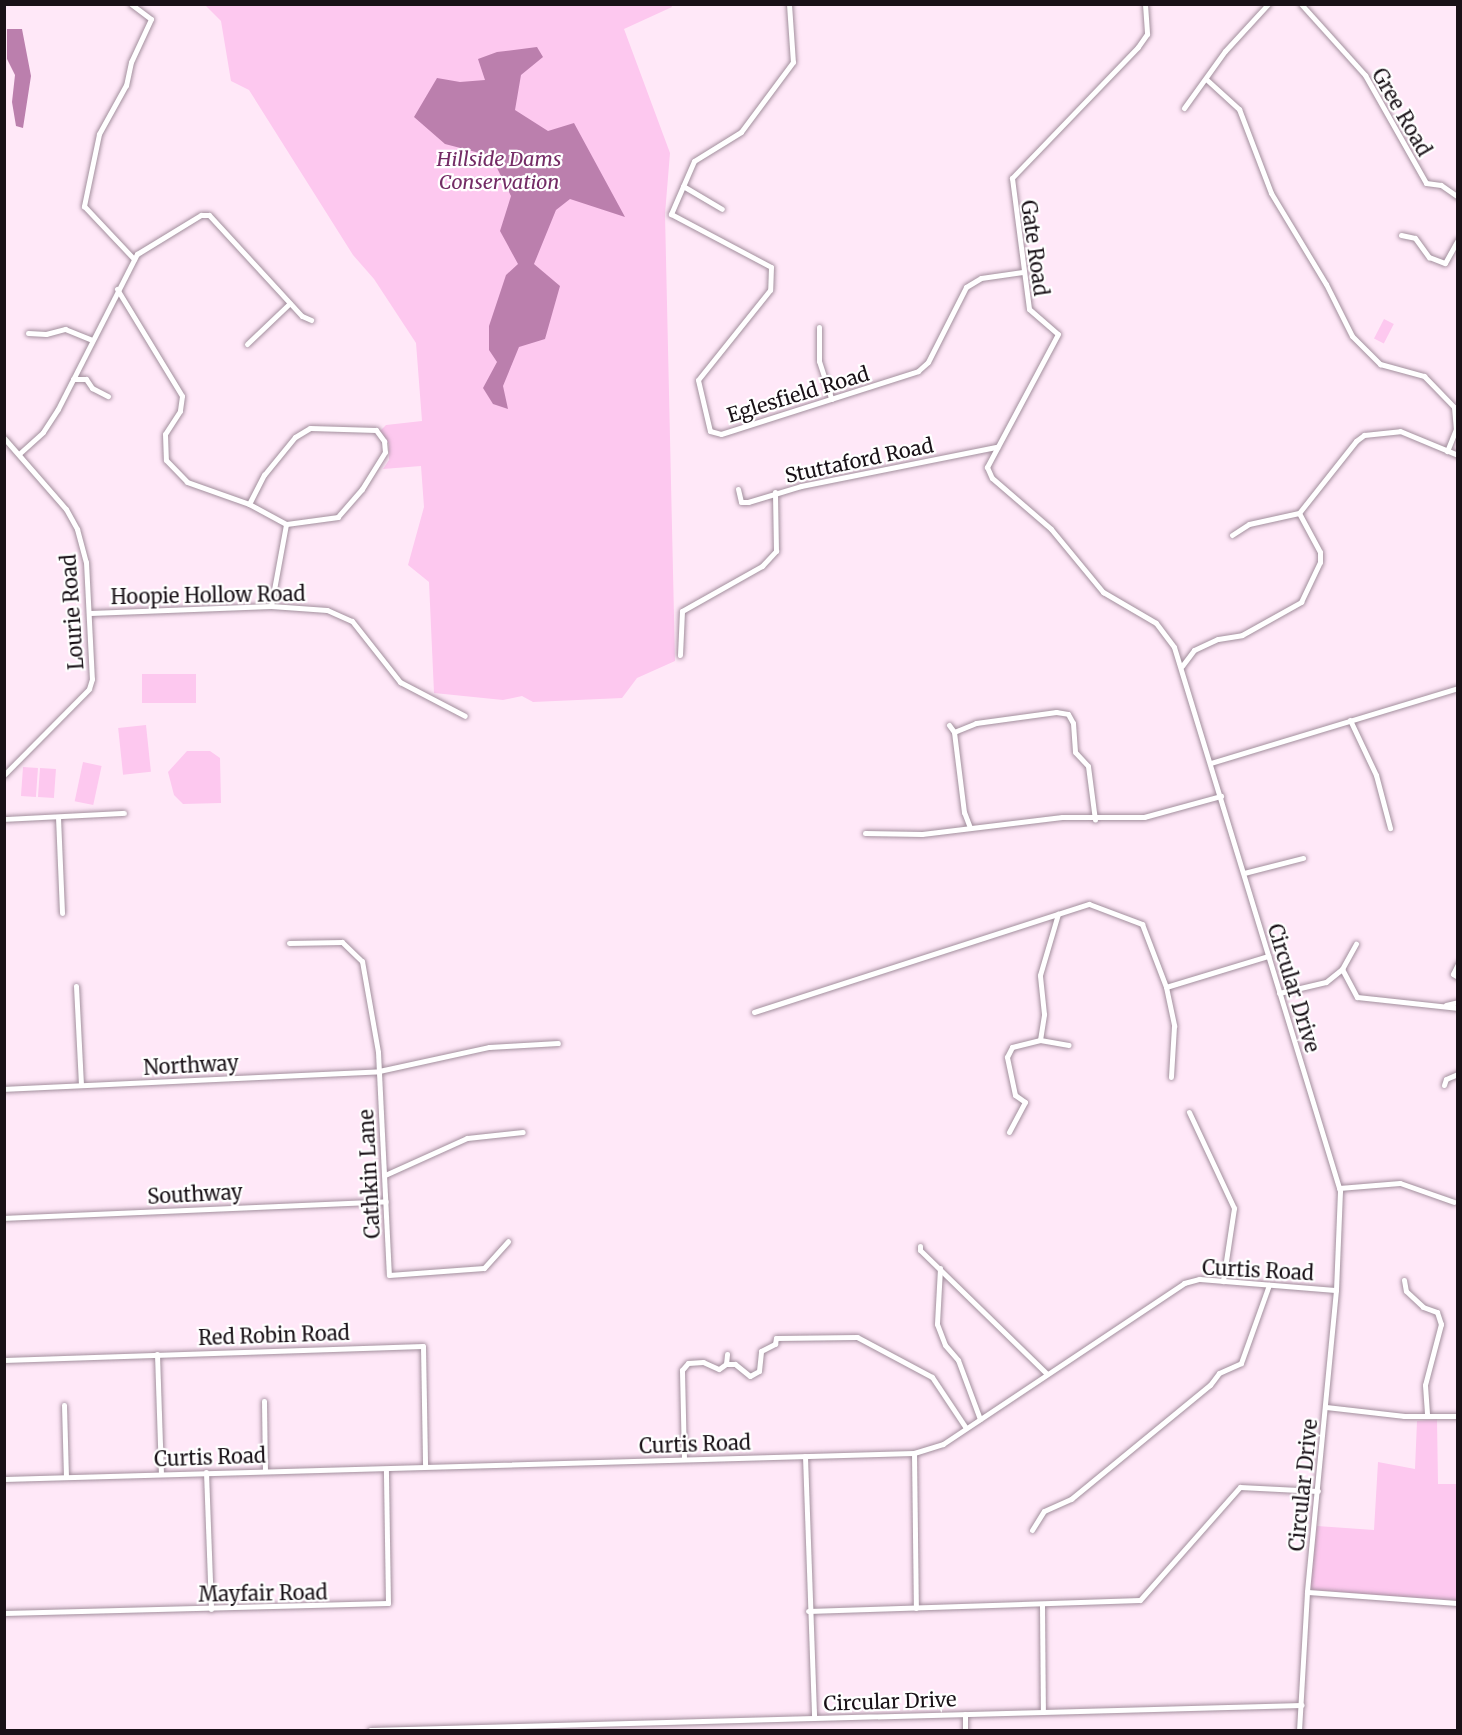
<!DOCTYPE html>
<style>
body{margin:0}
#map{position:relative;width:1462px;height:1735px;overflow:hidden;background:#ffe8f8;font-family:Merriweather,serif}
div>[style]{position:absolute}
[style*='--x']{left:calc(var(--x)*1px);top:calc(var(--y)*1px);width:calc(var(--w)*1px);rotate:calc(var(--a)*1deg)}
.green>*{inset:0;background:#fdc8ef;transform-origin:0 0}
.water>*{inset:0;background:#bb7fad}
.roads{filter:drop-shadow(0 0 2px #a38f9d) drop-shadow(0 0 2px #a38f9d)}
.minor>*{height:5px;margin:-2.5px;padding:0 2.5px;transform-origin:2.5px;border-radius:2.5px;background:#fff}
span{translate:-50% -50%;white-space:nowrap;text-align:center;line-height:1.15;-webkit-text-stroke:4.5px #fff;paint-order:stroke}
.street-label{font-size:20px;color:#191117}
.park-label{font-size:20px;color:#742c66;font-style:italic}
.frame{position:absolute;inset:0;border:6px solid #191117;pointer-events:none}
</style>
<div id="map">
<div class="green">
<i style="clip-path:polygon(205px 5px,671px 5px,672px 7px,624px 29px,670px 153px,665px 214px,675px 661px,637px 678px,622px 698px,533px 702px,522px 696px,503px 700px,434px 693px,429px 582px,408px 565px,424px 507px,421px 466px,383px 469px,389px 460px,389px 444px,380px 431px,386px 425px,422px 421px,416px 343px,374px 279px,353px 255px,249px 90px,231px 81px,221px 21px)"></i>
<i style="left:1384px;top:319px;width:11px;height:22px;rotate:27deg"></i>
<i style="left:196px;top:674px;width:29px;height:54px;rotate:90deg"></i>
<i style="left:146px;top:725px;width:47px;height:28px;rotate:84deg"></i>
<i style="clip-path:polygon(187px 751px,210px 751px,220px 758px,221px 803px,183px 804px,174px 795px,168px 772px)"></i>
<i style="left:83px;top:762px;width:19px;height:40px;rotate:12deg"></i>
<i style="left:23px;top:767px;width:15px;height:29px;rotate:4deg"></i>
<i style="left:40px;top:768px;width:16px;height:29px;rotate:4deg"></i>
<i style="clip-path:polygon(1437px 1419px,1438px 1484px,1457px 1484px,1457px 1601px,1313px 1590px,1310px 1586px,1317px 1526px,1374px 1530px,1378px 1462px,1415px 1469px,1417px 1421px)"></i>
</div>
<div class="water">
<i style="clip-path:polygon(7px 29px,22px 29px,31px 76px,23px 128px,16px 126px,12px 102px,15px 75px,7px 59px)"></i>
<i style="clip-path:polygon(537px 47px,543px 57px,521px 75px,515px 110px,548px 131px,574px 123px,625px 217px,570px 199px,556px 210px,534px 264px,560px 286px,545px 339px,519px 347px,503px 386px,508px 409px,493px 404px,483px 388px,497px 362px,489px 350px,489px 326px,506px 275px,518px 264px,500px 231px,511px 196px,491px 156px,445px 144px,414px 117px,437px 78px,460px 82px,485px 80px,478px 59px,497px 52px)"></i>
</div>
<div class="roads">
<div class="minor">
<i style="--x:131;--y:4;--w:25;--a:37"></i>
<i style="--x:151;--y:19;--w:47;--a:114.9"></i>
<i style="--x:131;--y:62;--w:24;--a:102"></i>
<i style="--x:126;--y:85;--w:56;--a:118.9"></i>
<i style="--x:99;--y:134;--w:74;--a:101.8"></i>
<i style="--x:84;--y:206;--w:73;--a:46.7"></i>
<i style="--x:789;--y:4;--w:58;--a:86.1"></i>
<i style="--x:793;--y:62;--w:87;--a:126.6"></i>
<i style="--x:741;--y:132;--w:55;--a:148.3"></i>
<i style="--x:694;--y:161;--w:58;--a:113.5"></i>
<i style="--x:671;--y:214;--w:113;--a:27.9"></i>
<i style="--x:771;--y:267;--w:23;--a:92"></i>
<i style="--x:770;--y:290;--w:115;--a:128.7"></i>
<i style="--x:698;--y:380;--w:52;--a:76.8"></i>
<i style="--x:710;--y:431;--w:11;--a:15"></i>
<i style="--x:721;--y:434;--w:207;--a:-17.7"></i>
<i style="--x:918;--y:371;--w:13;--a:-42"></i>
<i style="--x:928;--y:362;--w:84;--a:-63.1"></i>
<i style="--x:966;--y:287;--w:17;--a:-31"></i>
<i style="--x:981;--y:278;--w:42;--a:-8.1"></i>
<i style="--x:1145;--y:4;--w:30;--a:86"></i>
<i style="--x:1147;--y:34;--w:16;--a:125"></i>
<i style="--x:1138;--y:47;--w:182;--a:133.9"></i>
<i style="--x:1012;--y:178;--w:132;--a:82.6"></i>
<i style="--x:1029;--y:309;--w:38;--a:41"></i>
<i style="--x:1058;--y:334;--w:151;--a:118.1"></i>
<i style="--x:987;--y:467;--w:12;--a:66"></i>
<i style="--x:992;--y:478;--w:78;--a:40.8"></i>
<i style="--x:1051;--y:529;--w:82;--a:50.5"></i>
<i style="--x:1103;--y:592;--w:61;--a:30.3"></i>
<i style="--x:1156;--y:623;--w:30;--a:53"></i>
<i style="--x:1174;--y:647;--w:569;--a:73.03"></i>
<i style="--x:1340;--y:1191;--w:99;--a:92.3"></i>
<i style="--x:1336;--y:1290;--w:303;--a:95.5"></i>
<i style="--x:1307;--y:1592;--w:138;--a:93.3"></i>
<i style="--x:1301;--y:4;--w:96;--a:48"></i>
<i style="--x:1365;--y:75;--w:124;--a:60.5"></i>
<i style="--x:1426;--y:183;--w:15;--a:8"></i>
<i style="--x:1441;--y:185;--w:21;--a:35"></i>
<i style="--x:1206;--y:79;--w:45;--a:42.3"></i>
<i style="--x:1239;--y:109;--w:90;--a:69.1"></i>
<i style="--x:1271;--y:193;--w:106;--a:58.9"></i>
<i style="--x:1326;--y:284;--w:58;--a:63.4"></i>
<i style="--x:1352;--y:336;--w:40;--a:45"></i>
<i style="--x:1380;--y:364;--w:46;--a:15.3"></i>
<i style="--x:1424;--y:376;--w:43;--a:45.9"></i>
<i style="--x:1454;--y:407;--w:22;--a:85"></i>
<i style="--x:1456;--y:429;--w:24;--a:112"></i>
<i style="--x:1184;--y:108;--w:70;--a:-54.3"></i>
<i style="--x:1225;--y:51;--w:64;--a:-47.5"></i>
<i style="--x:683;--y:186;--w:45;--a:30.5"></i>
<i style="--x:1401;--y:235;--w:14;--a:12"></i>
<i style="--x:1415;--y:238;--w:24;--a:54"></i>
<i style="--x:1429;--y:257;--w:17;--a:21"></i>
<i style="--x:1445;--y:263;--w:26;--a:-61"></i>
<i style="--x:117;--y:289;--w:125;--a:58.7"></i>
<i style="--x:182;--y:396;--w:15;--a:98"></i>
<i style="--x:180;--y:411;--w:27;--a:123"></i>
<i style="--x:165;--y:434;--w:26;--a:88"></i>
<i style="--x:166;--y:460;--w:30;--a:46"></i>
<i style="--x:187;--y:482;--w:66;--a:19.5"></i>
<i style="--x:819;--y:327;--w:34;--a:90"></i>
<i style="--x:819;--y:361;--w:40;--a:72"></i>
<i style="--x:28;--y:333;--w:18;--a:3"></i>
<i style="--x:46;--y:334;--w:20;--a:-15"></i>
<i style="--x:65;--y:329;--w:29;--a:22"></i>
<i style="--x:247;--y:344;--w:59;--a:-43.6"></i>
<i style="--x:73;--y:379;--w:13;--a:0"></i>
<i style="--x:86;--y:379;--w:11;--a:56"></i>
<i style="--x:92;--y:388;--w:18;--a:27"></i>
<i style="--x:310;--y:428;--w:66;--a:1.7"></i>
<i style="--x:376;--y:430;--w:14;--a:54"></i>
<i style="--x:384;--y:441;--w:11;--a:85"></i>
<i style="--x:385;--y:452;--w:44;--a:121.9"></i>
<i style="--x:362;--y:489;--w:37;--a:131"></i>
<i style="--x:338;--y:517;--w:52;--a:172.3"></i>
<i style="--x:286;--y:524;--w:42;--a:-151.6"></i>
<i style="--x:249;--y:504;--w:33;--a:-63"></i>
<i style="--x:264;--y:475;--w:49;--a:-50.8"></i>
<i style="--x:295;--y:437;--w:17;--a:-31"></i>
<i style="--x:4;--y:438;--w:94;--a:48.9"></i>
<i style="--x:66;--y:509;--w:23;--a:61"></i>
<i style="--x:77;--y:529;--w:34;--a:75"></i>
<i style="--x:86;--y:562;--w:117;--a:87.1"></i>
<i style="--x:92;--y:679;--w:10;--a:107"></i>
<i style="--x:89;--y:689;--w:121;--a:134.7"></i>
<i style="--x:20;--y:453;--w:31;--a:-42"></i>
<i style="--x:43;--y:432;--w:27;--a:-57"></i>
<i style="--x:58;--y:409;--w:174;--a:-63"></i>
<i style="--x:137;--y:254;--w:75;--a:-31.4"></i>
<i style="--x:201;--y:215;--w:8;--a:0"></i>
<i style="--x:209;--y:215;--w:137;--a:47.4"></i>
<i style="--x:302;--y:316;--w:10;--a:24"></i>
<i style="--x:738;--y:489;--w:13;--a:77"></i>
<i style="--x:741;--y:502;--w:7;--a:0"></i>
<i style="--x:748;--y:502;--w:55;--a:-16.8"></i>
<i style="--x:801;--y:486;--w:200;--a:-11.3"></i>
<i style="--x:1232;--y:535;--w:20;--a:-33"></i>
<i style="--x:1249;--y:524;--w:51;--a:-12.4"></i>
<i style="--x:1299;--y:513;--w:92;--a:-51.6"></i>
<i style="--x:1356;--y:441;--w:10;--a:-37"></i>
<i style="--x:1364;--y:435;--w:36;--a:-6"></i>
<i style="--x:1400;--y:431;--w:63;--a:22.5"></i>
<i style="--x:271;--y:606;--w:83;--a:-79.6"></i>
<i style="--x:90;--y:613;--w:181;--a:-2.2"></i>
<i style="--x:271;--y:606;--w:56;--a:4.1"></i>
<i style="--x:327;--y:610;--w:27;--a:24"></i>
<i style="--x:352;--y:621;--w:78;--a:51.8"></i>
<i style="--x:400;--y:682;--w:73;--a:27.6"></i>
<i style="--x:680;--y:655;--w:44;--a:-87.4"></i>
<i style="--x:682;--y:611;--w:92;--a:-29.4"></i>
<i style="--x:762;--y:566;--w:21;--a:-47"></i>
<i style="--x:776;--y:551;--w:59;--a:-91"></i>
<i style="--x:1182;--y:666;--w:20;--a:-53"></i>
<i style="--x:1194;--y:650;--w:26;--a:-25"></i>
<i style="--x:1218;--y:639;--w:24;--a:-9"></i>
<i style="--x:1242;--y:635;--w:68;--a:-29.2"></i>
<i style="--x:1301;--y:602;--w:44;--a:-64.6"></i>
<i style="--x:1320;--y:562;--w:10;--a:-90"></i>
<i style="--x:1320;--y:552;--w:44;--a:-118.3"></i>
<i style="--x:1350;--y:720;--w:61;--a:64.7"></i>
<i style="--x:1376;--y:775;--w:55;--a:75.2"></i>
<i style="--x:949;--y:725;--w:9;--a:54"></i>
<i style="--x:954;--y:732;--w:81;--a:82.9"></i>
<i style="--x:964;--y:812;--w:17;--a:69"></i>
<i style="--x:954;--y:732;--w:24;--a:-22"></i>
<i style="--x:976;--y:723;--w:81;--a:-7.8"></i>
<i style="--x:1056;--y:712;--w:12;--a:9"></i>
<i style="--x:1068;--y:714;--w:10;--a:61"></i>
<i style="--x:1073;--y:723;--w:29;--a:86"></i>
<i style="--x:1075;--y:752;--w:19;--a:47"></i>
<i style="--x:1088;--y:766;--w:54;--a:82.6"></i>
<i style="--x:1211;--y:763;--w:258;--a:-16.9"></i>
<i style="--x:58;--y:817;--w:96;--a:87.6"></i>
<i style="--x:4;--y:819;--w:120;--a:-2.9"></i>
<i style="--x:865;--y:833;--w:57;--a:1"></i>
<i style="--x:922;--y:834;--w:141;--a:-6.9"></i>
<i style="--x:1062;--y:817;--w:82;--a:0"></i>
<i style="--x:1144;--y:817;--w:80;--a:-15.3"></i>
<i style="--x:1244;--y:873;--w:61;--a:-14.3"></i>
<i style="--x:289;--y:943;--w:53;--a:-1.1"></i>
<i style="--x:342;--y:942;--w:28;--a:44"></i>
<i style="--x:362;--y:961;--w:92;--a:80"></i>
<i style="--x:378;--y:1052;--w:223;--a:87.2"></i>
<i style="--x:389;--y:1275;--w:95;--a:-4.2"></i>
<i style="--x:484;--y:1268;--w:36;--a:-48"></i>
<i style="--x:1458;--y:964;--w:11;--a:117"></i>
<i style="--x:1453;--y:974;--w:6;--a:31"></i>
<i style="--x:1342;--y:969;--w:32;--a:62"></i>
<i style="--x:1357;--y:997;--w:102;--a:6.2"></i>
<i style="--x:76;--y:986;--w:99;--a:87.1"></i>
<i style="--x:1166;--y:987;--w:107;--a:-16.9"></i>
<i style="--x:1279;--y:993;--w:48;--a:-13.2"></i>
<i style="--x:1326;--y:982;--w:21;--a:-39"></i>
<i style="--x:1342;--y:969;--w:29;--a:-61"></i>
<i style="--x:1446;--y:1005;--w:12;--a:-14"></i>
<i style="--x:754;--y:1012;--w:352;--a:-17.9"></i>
<i style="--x:1089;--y:904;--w:57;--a:20.7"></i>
<i style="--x:1142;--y:924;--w:67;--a:69.1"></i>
<i style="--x:1166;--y:987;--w:40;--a:78"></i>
<i style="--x:1174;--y:1026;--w:51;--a:93.4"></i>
<i style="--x:1040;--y:1040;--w:29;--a:10"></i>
<i style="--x:1444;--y:1085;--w:6;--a:-72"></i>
<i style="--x:1446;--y:1079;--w:13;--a:-23"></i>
<i style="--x:4;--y:1089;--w:375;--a:-2.7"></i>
<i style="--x:379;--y:1071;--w:113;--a:-12.3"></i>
<i style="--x:489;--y:1047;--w:69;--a:-3.3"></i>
<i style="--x:1189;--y:1112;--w:106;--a:64.9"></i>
<i style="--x:1234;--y:1208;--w:74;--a:98.6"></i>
<i style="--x:1009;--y:1132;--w:34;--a:-62"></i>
<i style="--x:1025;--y:1102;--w:12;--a:-145"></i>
<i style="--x:1015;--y:1095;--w:39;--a:-102"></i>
<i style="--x:1007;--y:1057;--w:11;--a:-63"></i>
<i style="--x:1012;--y:1047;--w:29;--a:-14"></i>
<i style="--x:1040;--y:1040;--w:26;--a:-81"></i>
<i style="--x:1044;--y:1014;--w:39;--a:-96"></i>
<i style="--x:1040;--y:975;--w:64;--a:-73.6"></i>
<i style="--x:385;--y:1175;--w:90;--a:-24.3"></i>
<i style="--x:467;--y:1138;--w:56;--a:-6.1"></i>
<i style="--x:1339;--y:1188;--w:61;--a:-4.7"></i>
<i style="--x:1400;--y:1183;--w:57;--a:19.4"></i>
<i style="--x:4;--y:1218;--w:382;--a:-2.5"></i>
<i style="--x:920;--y:1246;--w:4;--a:90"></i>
<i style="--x:920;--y:1250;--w:177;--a:44.3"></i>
<i style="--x:940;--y:1268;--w:56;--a:93.1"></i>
<i style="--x:937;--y:1324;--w:22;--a:69"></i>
<i style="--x:945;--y:1345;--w:20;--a:49"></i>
<i style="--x:958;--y:1360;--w:63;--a:69.6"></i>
<i style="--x:1404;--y:1280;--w:11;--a:80"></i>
<i style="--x:1406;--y:1291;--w:23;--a:43"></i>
<i style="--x:1423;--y:1307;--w:15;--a:20"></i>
<i style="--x:1437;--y:1312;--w:13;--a:72"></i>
<i style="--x:1441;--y:1324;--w:63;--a:104.7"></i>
<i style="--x:1425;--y:1385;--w:31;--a:86"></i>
<i style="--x:157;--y:1354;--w:119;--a:88.1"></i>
<i style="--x:4;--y:1360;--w:419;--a:-1.9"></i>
<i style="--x:423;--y:1346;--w:120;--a:89"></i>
<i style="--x:726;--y:1364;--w:9;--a:0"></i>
<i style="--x:735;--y:1364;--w:19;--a:39"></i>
<i style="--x:750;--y:1376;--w:10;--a:-29"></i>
<i style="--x:759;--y:1371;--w:20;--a:-84"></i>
<i style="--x:761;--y:1351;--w:16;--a:-27"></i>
<i style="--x:775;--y:1344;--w:6;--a:-81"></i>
<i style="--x:776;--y:1338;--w:81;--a:-0.7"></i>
<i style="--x:857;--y:1337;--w:85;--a:28.1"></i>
<i style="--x:932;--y:1377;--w:61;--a:56.3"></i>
<i style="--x:264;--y:1401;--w:69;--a:89.2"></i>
<i style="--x:64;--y:1405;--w:72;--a:88.4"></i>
<i style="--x:1326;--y:1407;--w:79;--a:6.6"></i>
<i style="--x:1404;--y:1416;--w:54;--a:0"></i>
<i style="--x:914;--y:1453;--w:155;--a:89.3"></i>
<i style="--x:805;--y:1456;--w:262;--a:88"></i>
<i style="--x:684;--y:1459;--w:89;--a:-91.3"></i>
<i style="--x:682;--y:1370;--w:9;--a:-49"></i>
<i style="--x:688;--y:1363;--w:15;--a:-4"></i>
<i style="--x:703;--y:1362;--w:17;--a:24"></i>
<i style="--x:719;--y:1369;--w:9;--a:-36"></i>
<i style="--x:726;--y:1364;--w:10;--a:-84"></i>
<i style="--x:206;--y:1472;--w:137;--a:87.9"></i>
<i style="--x:4;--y:1479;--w:910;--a:-1.64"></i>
<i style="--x:914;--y:1453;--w:30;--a:-17"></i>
<i style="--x:943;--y:1444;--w:290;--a:-33.7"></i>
<i style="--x:1184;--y:1283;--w:16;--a:-15"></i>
<i style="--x:1199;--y:1279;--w:137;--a:4.6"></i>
<i style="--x:1032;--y:1530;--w:22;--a:-58"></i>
<i style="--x:1044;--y:1511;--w:30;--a:-24"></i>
<i style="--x:1071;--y:1499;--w:180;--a:-39.4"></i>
<i style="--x:1210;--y:1385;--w:15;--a:-53"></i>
<i style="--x:1219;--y:1373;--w:24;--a:-24"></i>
<i style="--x:1241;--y:1363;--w:83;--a:-70.3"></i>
<i style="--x:1307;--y:1592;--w:151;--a:4.2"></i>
<i style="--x:1042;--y:1605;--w:107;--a:89.5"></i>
<i style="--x:808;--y:1611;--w:332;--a:-1.9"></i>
<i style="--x:1140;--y:1600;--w:151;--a:-48.5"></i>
<i style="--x:1240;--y:1487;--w:78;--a:2.9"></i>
<i style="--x:4;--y:1613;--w:384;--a:-1.5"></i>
<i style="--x:388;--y:1603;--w:134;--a:-90.9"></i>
<i style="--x:965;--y:1714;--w:16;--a:90"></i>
<i style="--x:370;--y:1730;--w:932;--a:-1.54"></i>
</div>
</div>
<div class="street-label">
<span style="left:1402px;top:112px;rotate:60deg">Gree Road</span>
<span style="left:1035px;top:248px;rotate:82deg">Gate Road</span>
<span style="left:798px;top:394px;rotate:-17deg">Eglesfield Road</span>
<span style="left:859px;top:460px;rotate:-12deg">Stuttaford Road</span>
<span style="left:208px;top:595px;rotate:-1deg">Hoopie Hollow Road</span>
<span style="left:72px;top:612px;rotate:-94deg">Lourie Road</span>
<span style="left:1294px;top:988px;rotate:73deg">Circular Drive</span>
<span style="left:191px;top:1065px;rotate:-3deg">Northway</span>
<span style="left:369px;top:1174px;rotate:-93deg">Cathkin Lane</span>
<span style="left:195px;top:1194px;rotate:-3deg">Southway</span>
<span style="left:1258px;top:1270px;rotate:3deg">Curtis Road</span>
<span style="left:274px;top:1335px;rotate:-2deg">Red Robin Road</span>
<span style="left:695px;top:1444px;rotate:-2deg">Curtis Road</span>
<span style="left:210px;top:1457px;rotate:-2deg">Curtis Road</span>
<span style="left:1303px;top:1485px;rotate:-84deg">Circular Drive</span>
<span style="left:263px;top:1593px;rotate:-1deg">Mayfair Road</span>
<span style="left:890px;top:1701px;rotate:-2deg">Circular Drive</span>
</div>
<div class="park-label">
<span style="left:499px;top:170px">Hillside Dams<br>Conservation</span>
</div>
<div class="frame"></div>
</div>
